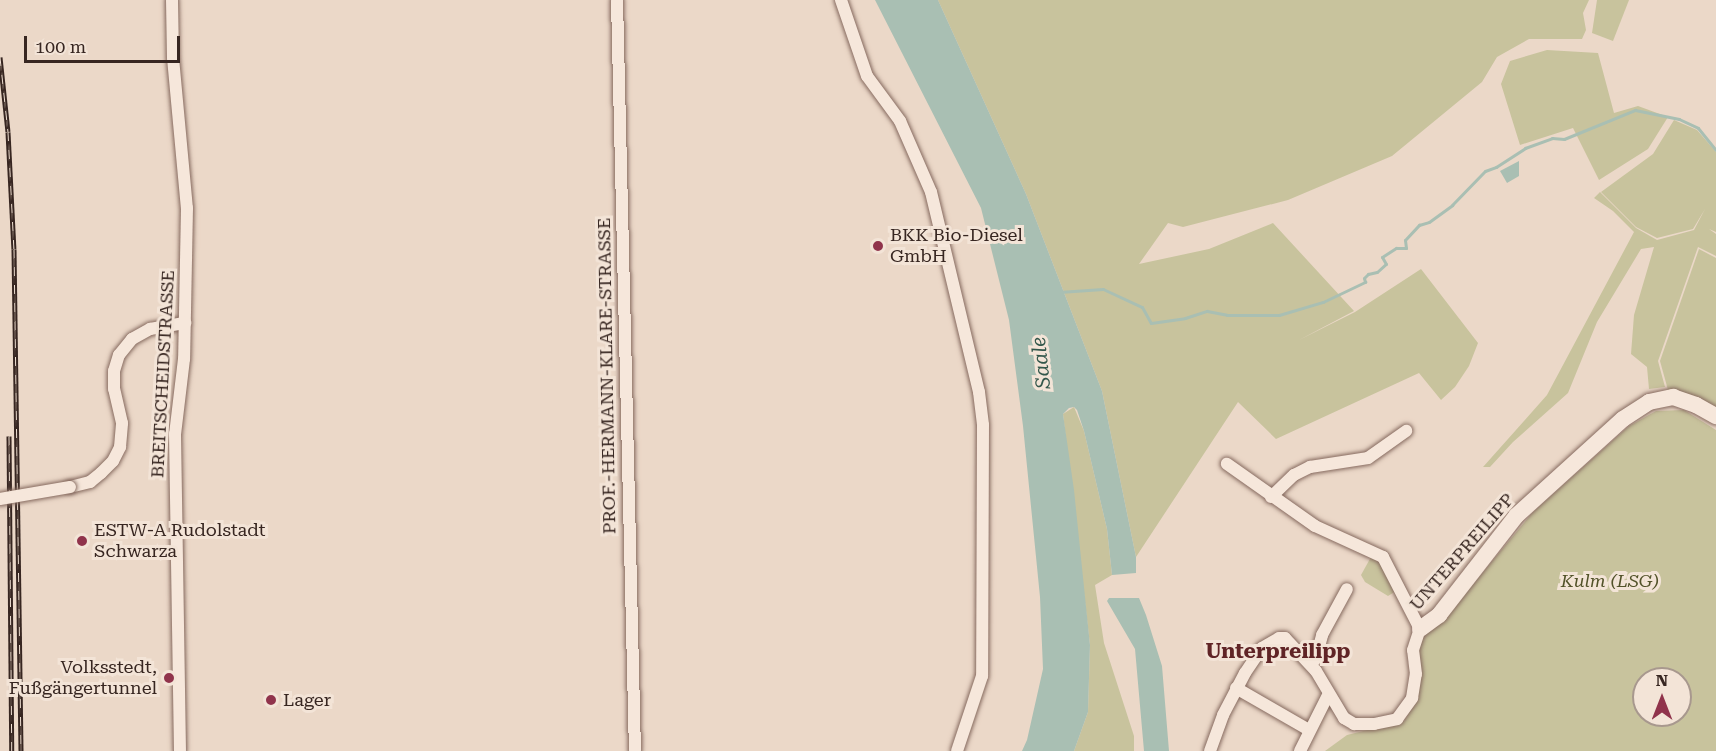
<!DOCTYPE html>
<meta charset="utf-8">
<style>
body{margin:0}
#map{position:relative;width:1716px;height:751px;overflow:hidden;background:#ebd8c8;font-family:"Roboto Serif",serif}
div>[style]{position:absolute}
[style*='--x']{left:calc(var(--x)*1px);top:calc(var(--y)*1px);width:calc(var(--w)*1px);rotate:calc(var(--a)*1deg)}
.green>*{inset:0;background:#c8c39d}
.water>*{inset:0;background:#a9bfb3}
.stream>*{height:3px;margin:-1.5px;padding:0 1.5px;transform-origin:1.5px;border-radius:1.5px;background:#a9bfb3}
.roads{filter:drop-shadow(0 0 2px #866a5f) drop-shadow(0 0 2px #866a5f)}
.street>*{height:12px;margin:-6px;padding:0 6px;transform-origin:6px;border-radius:6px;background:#f6e7db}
.secondary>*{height:16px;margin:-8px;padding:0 8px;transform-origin:8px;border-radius:8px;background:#f6e7db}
.rail>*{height:5px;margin-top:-2.5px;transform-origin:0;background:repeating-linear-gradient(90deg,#f3e4d7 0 9px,#372621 0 18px);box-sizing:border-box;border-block:2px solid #372621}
.bridges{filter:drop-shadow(0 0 2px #866a5f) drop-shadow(0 0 2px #866a5f)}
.street-bridge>*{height:12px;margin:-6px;padding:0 6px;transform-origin:6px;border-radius:6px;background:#f6e7db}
.dots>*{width:16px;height:16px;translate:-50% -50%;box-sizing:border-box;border:3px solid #f3e4d7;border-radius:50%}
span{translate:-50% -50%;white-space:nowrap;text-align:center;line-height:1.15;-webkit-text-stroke:6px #f3e4d7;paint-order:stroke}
.poi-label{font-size:18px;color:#372621}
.left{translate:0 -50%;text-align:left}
.right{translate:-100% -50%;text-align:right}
.street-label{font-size:18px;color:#372621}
.park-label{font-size:18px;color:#525229;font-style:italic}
.water-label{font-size:20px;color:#32564a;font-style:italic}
.quarter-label{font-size:21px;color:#602426;font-weight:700}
.north{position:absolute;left:1632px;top:667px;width:60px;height:60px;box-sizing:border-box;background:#f3e4d7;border:2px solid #a8988e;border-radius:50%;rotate:0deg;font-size:16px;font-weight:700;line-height:24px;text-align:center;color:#372621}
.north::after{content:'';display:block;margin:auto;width:21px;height:27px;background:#90334b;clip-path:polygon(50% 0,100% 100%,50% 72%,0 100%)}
.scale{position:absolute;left:24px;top:36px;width:156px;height:27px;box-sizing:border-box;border:3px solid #372621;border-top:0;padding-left:8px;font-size:18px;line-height:21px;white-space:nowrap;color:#372621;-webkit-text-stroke:4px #f3e4d7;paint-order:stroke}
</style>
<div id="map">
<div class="green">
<i style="clip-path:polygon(938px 0,1589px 0,1583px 13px,1586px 30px,1582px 39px,1529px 39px,1497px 57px,1482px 82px,1392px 156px,1288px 200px,1183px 227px,1168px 223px,1139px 264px,1209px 249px,1273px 223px,1354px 311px,1299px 340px,1355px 312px,1421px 269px,1478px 343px,1469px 366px,1455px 387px,1441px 400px,1419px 373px,1276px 439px,1238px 402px,1136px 557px,1102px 391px,1026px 194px)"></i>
<i style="clip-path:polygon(1597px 0,1629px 0,1613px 41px,1592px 33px)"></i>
<i style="clip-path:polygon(1547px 50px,1598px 53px,1614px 113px,1638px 106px,1668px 117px,1648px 149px,1599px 180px,1573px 128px,1520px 145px,1501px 84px,1510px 61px)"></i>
<i style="clip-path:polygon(1674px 120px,1697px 130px,1716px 152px,1716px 232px,1709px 229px,1716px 234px,1716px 256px,1698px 247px,1658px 361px,1665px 387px,1649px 389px,1647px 367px,1631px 354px,1634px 315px,1654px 247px,1641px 249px,1597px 322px,1568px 393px,1513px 442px,1490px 467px,1483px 467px,1547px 395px,1634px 232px,1613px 211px,1594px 198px,1600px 192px,1636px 228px,1657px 240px,1694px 230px,1705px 209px,1693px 229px,1657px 238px,1636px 227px,1601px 192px,1653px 154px)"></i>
<i style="clip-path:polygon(1699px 249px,1716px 258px,1716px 408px,1668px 390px,1660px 361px)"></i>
<i style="clip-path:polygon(1074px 407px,1084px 431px,1107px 529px,1112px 575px,1095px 585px,1104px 643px,1134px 736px,1134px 751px,1074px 751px,1088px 712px,1090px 645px,1063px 414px)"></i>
<i style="clip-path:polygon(evenodd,1684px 410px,1716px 430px,1716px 751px,1325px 751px,1347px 735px,1404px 721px,1418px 698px,1418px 649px,1423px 634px,1454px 607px,1533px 512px,1629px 426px,1656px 411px,1684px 410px,1644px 679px,1680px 679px,1680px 715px,1644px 715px,1644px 679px)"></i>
<i style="clip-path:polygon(1371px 557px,1382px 562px,1396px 591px,1388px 596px,1365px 582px,1361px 575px)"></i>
</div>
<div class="water">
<i style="clip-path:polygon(875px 0,938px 0,1026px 194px,1102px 391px,1136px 557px,1136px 573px,1112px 575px,1107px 529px,1084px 431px,1077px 410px,1074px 407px,1069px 408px,1063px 414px,1074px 490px,1090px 645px,1088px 712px,1074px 751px,1022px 751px,1027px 740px,1043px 669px,1040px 597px,1023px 426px,1009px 320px,981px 208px)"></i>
<i style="clip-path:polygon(1519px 161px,1519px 176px,1507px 183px,1500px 171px)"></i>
<i style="clip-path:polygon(1109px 598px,1139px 598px,1146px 615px,1162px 666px,1169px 751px,1144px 751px,1135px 649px,1107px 601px)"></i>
</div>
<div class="stream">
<i style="--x:1059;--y:292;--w:44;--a:-3.9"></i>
<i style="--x:1103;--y:289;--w:43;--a:24.8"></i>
<i style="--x:1142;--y:307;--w:18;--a:61"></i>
<i style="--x:1151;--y:323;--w:34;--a:-8"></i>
<i style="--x:1185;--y:318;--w:23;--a:-18"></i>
<i style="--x:1207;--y:311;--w:20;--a:11"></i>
<i style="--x:1227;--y:315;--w:52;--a:0"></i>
<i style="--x:1279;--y:315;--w:46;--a:-16.5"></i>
<i style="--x:1323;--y:302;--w:47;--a:-25.5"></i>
<i style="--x:1365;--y:282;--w:4;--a:-104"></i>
<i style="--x:1364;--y:278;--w:6;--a:-45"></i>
<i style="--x:1368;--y:274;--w:9;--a:-13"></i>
<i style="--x:1377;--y:272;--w:12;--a:-42"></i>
<i style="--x:1386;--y:264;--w:8;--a:-120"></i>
<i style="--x:1382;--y:257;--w:17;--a:-33"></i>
<i style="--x:1396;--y:248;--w:10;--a:0"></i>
<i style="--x:1406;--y:248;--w:8;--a:-97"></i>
<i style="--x:1405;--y:240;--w:21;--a:-47"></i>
<i style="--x:1419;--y:225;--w:10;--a:-17"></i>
<i style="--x:1429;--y:222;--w:29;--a:-36"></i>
<i style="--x:1452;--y:205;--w:47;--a:-45.9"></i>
<i style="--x:1485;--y:171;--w:12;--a:-20"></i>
<i style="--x:1496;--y:167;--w:35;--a:-33"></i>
<i style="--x:1525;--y:148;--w:29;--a:-20"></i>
<i style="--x:1552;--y:138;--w:12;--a:5"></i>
<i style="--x:1564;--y:139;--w:77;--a:-22.2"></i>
<i style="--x:1635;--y:110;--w:45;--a:11.6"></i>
<i style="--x:1679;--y:119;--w:21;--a:25"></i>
<i style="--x:1698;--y:128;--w:28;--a:51"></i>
</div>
<div class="roads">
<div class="street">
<i style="--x:172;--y:0;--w:58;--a:89"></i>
<i style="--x:173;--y:58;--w:151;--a:84.7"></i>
<i style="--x:187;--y:208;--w:151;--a:91.1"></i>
<i style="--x:184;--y:359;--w:76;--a:96.8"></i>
<i style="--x:175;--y:434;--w:317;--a:89.1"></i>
<i style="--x:617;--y:0;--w:751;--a:88.63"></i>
<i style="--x:841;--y:0;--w:80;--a:71.1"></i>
<i style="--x:867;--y:76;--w:56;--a:53.7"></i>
<i style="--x:900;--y:121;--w:77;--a:66.4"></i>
<i style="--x:931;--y:192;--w:206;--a:76.5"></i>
<i style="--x:979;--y:392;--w:33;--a:83"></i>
<i style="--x:983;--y:425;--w:251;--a:90.2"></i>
<i style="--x:982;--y:676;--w:79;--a:108.4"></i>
<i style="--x:70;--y:487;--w:21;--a:-14"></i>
<i style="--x:90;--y:482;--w:14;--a:-39"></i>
<i style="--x:101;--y:473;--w:17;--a:-45"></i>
<i style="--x:113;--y:461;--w:16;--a:-63"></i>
<i style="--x:120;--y:447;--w:24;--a:-85"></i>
<i style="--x:122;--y:423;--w:35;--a:-103"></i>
<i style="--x:114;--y:389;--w:18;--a:-90"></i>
<i style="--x:114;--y:371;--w:17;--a:-73"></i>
<i style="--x:119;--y:355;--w:21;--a:-51"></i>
<i style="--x:132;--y:339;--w:21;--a:-29"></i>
<i style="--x:150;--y:329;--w:36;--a:-10"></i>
<i style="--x:1271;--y:497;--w:32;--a:-44"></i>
<i style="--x:1294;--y:475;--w:18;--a:-27"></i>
<i style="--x:1310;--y:467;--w:59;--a:-8.8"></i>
<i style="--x:1368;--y:458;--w:47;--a:-35.4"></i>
<i style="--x:1311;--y:665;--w:9;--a:-54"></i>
<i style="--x:1316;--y:658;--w:24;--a:-75"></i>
<i style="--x:1322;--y:635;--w:52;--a:-61.5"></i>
<i style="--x:1236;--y:688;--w:84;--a:29.9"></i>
<i style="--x:1210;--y:751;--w:38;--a:-70"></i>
<i style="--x:1223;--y:715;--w:47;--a:-62.4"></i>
<i style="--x:1245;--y:673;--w:30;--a:-56"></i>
<i style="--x:1262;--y:648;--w:20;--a:-30"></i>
<i style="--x:1279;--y:638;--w:6;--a:0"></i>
<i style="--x:1285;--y:638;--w:45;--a:46.8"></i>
<i style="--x:1316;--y:671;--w:55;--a:59.2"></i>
<i style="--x:1344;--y:718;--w:12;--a:31"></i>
<i style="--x:1354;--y:724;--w:20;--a:0"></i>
<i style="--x:1374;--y:724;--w:24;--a:-12"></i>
<i style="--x:1397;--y:719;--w:26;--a:-54"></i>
<i style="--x:1412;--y:698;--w:24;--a:-81"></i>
<i style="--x:1416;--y:674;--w:24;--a:-97"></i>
<i style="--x:1413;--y:650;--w:22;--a:-72"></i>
<i style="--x:1420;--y:629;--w:81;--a:-117.2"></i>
<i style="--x:1383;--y:557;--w:75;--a:-155.5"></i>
<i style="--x:1315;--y:526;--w:108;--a:-144.8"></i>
<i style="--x:1300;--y:751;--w:63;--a:-63.4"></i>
</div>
<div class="secondary">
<i style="--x:1420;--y:629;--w:24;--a:-36"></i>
<i style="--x:1439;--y:615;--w:125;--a:-52.1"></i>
<i style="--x:1516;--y:516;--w:144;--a:-42.2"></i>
<i style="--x:1623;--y:419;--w:31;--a:-33"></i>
<i style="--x:1649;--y:402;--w:25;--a:-12"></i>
<i style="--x:1673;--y:397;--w:24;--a:19"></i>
<i style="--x:1696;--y:405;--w:23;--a:29"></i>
</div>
</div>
<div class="rail">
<i style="--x:0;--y:57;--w:75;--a:83.9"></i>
<i style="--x:8;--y:132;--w:117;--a:87.1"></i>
<i style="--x:14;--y:249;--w:502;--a:89.2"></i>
<i style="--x:9;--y:436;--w:315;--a:89.5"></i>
</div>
<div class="bridges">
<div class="street-bridge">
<i style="--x:0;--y:499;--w:71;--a:-9.7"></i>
</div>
</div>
<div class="dots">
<i style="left:878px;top:246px;background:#90334b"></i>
<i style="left:82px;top:541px;background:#90334b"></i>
<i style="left:169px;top:678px;background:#90334b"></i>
<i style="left:271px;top:700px;background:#90334b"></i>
</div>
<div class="poi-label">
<span class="left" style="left:890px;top:246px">BKK Bio-Diesel<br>GmbH</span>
<span class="left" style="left:94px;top:541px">ESTW-A Rudolstadt<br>Schwarza</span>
<span class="right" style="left:157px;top:678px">Volksstedt,<br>Fußgängertunnel</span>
<span class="left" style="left:283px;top:700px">Lager</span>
</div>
<div class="street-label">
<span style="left:163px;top:374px;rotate:-87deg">BREITSCHEIDSTRASSE</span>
<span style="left:607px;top:376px;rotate:-91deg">PROF.-HERMANN-KLARE-STRASSE</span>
<span style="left:1462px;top:552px;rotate:-49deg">UNTERPREILIPP</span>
</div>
<div class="park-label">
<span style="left:1610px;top:581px">Kulm (LSG)</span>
</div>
<div class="water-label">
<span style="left:1041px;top:363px;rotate:-96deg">Saale</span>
</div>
<div class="quarter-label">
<span style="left:1278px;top:651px">Unterpreilipp</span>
</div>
<div class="north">N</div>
<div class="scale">100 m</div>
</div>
